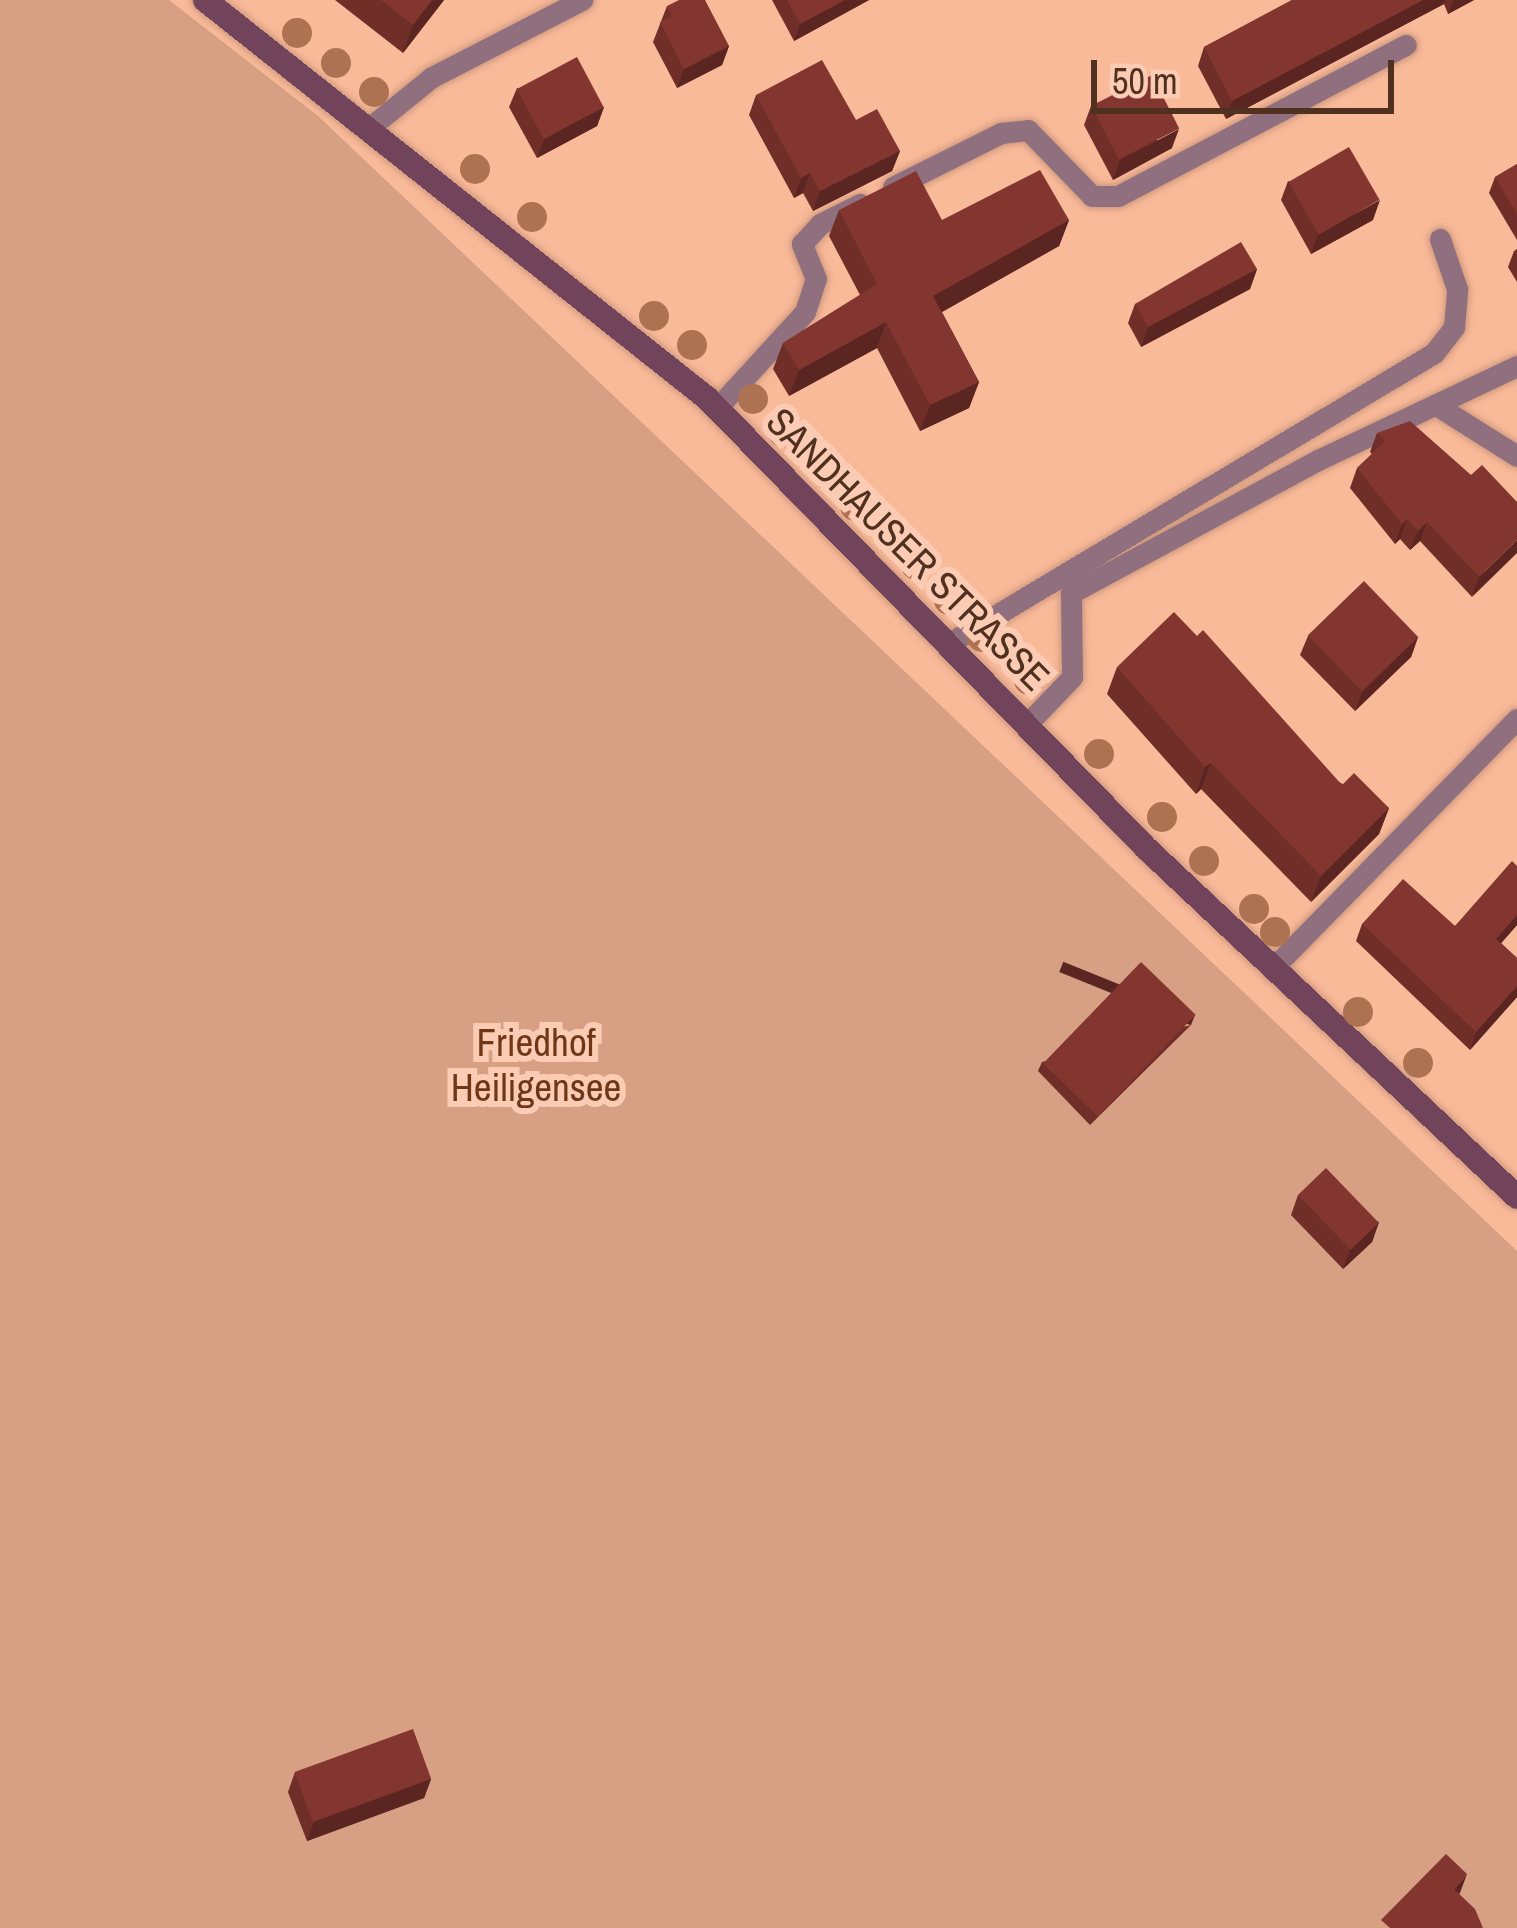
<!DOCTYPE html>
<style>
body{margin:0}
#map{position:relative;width:1517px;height:1928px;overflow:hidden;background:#f9ba9a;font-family:"Archivo Narrow",sans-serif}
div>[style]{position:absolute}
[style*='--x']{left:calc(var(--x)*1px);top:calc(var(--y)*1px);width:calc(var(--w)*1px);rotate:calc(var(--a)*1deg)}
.green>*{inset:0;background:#d79f83}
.roads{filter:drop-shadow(0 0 3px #d0997d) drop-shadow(0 0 3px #d0997d)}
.service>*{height:21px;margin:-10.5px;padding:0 10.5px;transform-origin:10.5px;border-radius:10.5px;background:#906f7f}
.secondary>*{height:24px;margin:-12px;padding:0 12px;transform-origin:12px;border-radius:12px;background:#72445c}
.trees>*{width:30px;height:30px;margin:-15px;border-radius:50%;background:#ad7252}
.wall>*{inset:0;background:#702e28}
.shaded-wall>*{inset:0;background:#5b2621;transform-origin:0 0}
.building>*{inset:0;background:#82362f;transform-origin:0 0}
span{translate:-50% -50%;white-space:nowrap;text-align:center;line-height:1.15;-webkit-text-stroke:12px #fbcbb3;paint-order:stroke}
.street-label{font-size:39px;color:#503120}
.park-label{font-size:39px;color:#6f3717}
.scale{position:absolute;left:1091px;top:60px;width:303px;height:54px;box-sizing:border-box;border:6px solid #503120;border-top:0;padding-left:15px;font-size:36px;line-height:42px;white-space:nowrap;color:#503120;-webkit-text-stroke:9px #fbcbb3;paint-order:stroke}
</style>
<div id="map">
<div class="green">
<i style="clip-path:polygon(0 0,169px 0,318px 116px,1517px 1251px,1517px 1928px,0 1928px)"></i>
</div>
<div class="roads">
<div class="service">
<i style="--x:369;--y:128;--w:81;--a:-39"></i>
<i style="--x:432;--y:77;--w:169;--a:-27.2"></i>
<i style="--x:893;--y:187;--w:121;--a:-26.6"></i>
<i style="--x:1001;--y:133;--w:27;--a:-6"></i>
<i style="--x:1028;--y:130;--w:92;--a:45.9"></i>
<i style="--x:1092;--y:196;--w:26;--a:0"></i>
<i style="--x:1118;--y:196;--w:325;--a:-27.7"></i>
<i style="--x:1436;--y:405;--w:96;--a:32.2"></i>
<i style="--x:717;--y:408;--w:130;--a:-47.5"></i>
<i style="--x:805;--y:312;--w:35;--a:-72"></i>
<i style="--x:816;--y:279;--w:38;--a:-112"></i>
<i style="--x:802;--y:244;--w:27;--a:-48"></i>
<i style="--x:820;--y:224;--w:45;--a:-26.6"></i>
<i style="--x:951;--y:642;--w:563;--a:-30.89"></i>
<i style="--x:1434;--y:353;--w:33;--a:-52"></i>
<i style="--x:1454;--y:327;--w:38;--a:-85"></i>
<i style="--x:1457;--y:289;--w:53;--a:-108.8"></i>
<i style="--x:1030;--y:721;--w:61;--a:-46.3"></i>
<i style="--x:1072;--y:677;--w:84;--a:-90.7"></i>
<i style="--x:1071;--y:593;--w:281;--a:-28.3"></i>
<i style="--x:1318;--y:460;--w:220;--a:-25.3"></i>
<i style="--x:1272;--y:969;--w:350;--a:-45.6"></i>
</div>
<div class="secondary">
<i style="--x:205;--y:0;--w:642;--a:38.42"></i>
<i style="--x:708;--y:399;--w:627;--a:45.71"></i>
<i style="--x:1146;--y:848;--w:509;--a:43.25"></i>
</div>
</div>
<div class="trees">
<i style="left:297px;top:33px"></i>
<i style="left:336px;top:63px"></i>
<i style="left:374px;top:92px"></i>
<i style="left:475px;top:169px"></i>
<i style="left:532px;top:217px"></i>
<i style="left:654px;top:316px"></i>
<i style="left:692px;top:345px"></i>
<i style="left:753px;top:399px"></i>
<i style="left:783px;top:432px"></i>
<i style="left:855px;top:506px"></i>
<i style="left:916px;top:565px"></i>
<i style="left:949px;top:600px"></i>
<i style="left:982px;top:637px"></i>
<i style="left:1029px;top:680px"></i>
<i style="left:1099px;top:754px"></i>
<i style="left:1162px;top:817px"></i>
<i style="left:1204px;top:861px"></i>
<i style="left:1254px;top:909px"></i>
<i style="left:1275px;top:932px"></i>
<i style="left:1358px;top:1012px"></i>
<i style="left:1418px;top:1063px"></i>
</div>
<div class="wall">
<i style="clip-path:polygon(335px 0,444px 0,403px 53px)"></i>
<i style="clip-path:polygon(772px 0,869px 0,794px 41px)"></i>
<i style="clip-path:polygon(1292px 0,1474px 0,1448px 14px,1444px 4px,1226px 119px,1198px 66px,1204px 47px)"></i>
<i style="clip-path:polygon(667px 6px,729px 46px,722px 65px,677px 88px,653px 42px)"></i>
<i style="clip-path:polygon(517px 88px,604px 107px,597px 126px,537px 158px,509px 107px)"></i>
<i style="clip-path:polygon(756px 95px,856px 120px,900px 151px,892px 171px,813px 211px,803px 193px,794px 198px,749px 115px)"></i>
<i style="clip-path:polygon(1091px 106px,1172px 148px,1113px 180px,1084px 125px)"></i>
<i style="clip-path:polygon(1517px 164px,1517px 240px,1489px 193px,1495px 177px)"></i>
<i style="clip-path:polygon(1288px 181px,1373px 220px,1311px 254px,1281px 200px)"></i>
<i style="clip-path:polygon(839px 210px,942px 220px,1069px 220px,1059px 246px,942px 312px,979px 382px,969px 408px,920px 431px,877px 348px,789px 396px,773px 369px,783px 343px,860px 295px,829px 236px)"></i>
<i style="clip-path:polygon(1517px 249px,1517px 282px,1508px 267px,1514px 251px)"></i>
<i style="clip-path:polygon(1257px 269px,1250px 289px,1141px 347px,1128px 323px,1135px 304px)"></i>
<i style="clip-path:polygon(1377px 433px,1471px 475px,1517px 502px,1472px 597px,1420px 541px,1410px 550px,1400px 539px,1395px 544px,1350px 488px,1357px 468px,1372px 454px,1370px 452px)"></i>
<i style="clip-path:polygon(1308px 636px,1418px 637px,1411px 657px,1355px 711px,1300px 655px)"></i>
<i style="clip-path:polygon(1117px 667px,1389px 808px,1379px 834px,1311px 902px,1201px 789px,1196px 794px,1107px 694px)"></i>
<i style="clip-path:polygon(1517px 866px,1517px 925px,1501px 943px,1517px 958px,1517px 997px,1470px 1050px,1356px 941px,1362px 924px,1455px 926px)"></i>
<i style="clip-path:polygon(1191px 1025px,1090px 1125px,1038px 1071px,1042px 1062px)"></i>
<i style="clip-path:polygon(1298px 1195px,1379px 1222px,1372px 1242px,1343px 1269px,1291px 1215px)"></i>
<i style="clip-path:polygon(295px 1772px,431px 1779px,424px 1798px,307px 1841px,288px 1792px)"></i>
</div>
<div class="shaded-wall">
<i style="clip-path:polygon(432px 0,444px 0,403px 53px,413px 25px)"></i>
<i style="clip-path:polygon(845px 0,869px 0,794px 41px,800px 24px)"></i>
<i style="clip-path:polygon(1423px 0,1445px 0,1444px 4px,1226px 119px,1232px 101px)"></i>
<i style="clip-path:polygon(1454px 0,1474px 0,1448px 14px)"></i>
<i style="clip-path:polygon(729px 46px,722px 65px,677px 88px,684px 69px)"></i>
<i style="clip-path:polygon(604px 107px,597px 126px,537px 158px,544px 139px)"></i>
<i style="clip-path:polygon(1179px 129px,1172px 148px,1113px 180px,1120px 160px)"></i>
<i style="clip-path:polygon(900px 151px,892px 171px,813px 211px,820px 191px)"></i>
<i style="clip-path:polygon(810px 173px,803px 193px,794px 198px,801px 178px)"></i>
<i style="clip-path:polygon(1380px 200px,1373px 220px,1311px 254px,1318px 234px)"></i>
<i style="clip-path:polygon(1069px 220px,1059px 246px,924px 322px,933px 296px)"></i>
<i style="clip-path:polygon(1257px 269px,1250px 289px,1141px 347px,1148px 327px)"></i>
<i style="clip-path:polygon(886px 322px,877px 348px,789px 396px,799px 370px)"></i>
<i style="clip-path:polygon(979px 382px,969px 408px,920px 431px,930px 405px)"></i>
<i style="clip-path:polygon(1407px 519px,1400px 539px,1395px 544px,1402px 524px)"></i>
<i style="clip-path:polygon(1427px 522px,1420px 541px,1410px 550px,1418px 531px)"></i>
<i style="clip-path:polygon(1517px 540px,1517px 553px,1472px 597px,1479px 577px)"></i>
<i style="clip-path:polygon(1418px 637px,1411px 657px,1355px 711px,1362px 692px)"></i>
<i style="clip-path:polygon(1211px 763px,1201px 789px,1196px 794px,1205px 767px)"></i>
<i style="clip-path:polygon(1389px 808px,1379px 834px,1311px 902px,1321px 876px)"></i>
<i style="clip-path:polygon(1517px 915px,1517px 925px,1490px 956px,1496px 939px)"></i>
<i style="clip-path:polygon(1517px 986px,1517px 997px,1470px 1050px,1476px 1032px)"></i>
<i style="left:1195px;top:1015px;width:11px;height:142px;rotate:112deg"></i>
<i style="clip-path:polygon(1379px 1222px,1372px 1242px,1343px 1269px,1350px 1250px)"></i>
<i style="clip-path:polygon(431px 1779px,424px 1798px,307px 1841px,314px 1822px)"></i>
<i style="clip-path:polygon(1467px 1874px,1460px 1893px,1447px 1909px,1454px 1889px)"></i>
</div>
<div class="building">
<i style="clip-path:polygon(381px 0,432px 0,413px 25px)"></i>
<i style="clip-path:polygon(679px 0,705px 0,729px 46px,684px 69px,660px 22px,672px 16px,667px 6px)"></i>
<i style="clip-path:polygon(787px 0,845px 0,800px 24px)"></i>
<i style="clip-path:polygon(1292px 0,1423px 0,1232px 101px,1204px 47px)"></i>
<i style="left:577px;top:57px;width:57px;height:68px;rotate:62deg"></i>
<i style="clip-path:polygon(822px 60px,856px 120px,877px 109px,900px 151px,820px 191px,810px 173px,801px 178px,756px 95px)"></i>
<i style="left:1152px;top:75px;width:60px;height:68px;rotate:63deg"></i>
<i style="left:1349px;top:147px;width:61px;height:70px;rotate:60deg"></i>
<i style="clip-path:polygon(1517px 164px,1517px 214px,1495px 177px)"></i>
<i style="clip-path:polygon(1040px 170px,1069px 220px,933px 296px,979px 382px,930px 405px,886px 322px,799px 370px,783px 343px,877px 284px,839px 210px,916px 171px,942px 220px)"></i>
<i style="clip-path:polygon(1241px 242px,1257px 269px,1148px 327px,1135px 304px)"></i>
<i style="clip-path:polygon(1410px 421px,1471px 475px,1482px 465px,1517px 502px,1517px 540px,1479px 577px,1427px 522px,1418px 531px,1407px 519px,1402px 524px,1357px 468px,1385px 441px,1377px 433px)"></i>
<i style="left:1364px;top:581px;width:78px;height:78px;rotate:46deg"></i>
<i style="clip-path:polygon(1174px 612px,1197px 636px,1203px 630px,1342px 785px,1354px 773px,1389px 808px,1321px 876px,1211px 763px,1205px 767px,1117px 667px)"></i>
<i style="clip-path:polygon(1512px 861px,1517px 866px,1517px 915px,1496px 939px,1517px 958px,1517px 986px,1476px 1032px,1362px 924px,1403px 879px,1455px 926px)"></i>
<i style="left:1141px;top:962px;width:76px;height:141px;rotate:44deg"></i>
<i style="left:1326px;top:1168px;width:76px;height:39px;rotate:46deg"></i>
<i style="left:413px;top:1729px;width:53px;height:126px;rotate:70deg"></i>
<i style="clip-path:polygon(1446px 1854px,1467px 1874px,1454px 1889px,1475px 1909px,1483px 1928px,1390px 1928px,1381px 1920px)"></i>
</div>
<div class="street-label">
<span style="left:908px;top:549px;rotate:45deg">SANDHAUSER STRASSE</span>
</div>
<div class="park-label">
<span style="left:536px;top:1065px">Friedhof<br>Heiligensee</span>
</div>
<div class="scale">50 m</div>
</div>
